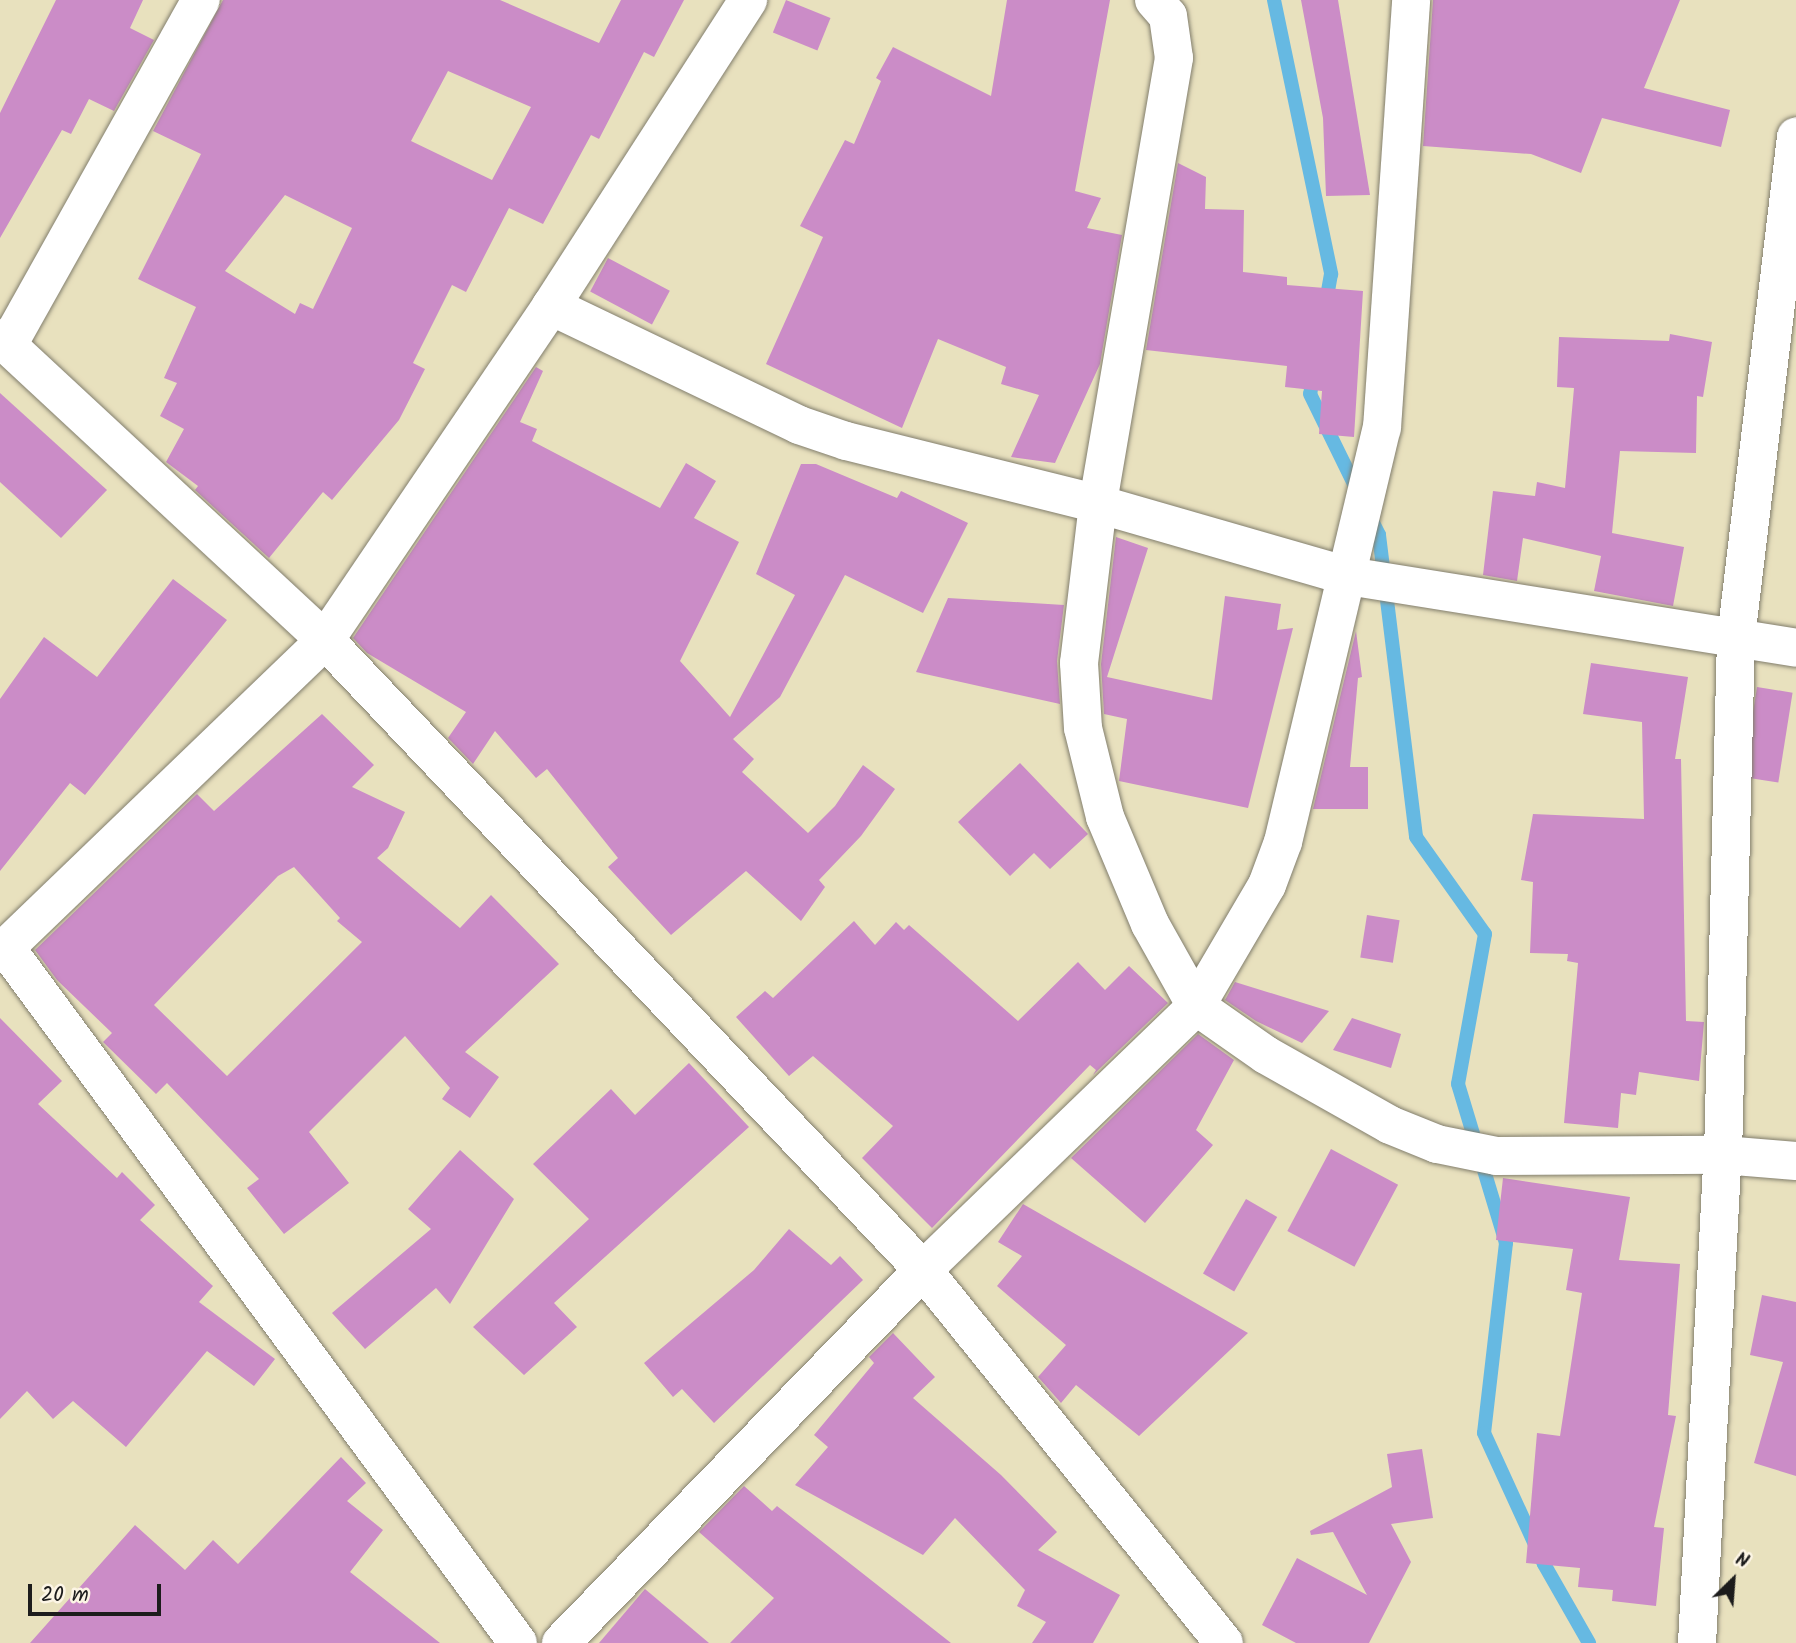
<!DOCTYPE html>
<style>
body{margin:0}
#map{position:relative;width:1796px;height:1643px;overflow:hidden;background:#e8e1be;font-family:Kalam,sans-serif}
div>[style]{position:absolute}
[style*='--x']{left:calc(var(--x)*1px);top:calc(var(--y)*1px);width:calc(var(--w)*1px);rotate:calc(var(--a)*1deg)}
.stream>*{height:14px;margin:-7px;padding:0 7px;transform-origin:7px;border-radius:7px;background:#66b9e2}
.building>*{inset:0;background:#cb8cc7;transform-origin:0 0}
.roads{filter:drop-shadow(0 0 2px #827e6d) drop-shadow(0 0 2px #827e6d)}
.street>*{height:38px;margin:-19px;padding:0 19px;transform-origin:19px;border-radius:19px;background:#fff}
span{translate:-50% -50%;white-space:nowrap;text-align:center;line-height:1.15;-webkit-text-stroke:5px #fcf5e5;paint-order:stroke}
.north{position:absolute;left:1698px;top:1545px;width:70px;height:70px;-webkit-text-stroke:5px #fcf5e5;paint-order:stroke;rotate:25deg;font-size:19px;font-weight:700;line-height:28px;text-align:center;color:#1c1c1c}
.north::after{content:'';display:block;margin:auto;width:24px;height:32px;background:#1c1c1c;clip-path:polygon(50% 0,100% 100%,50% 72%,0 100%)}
.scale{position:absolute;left:28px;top:1584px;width:133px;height:32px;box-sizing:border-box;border:4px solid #1c1c1c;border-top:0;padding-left:9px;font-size:21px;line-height:24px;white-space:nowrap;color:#1c1c1c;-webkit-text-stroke:5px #fcf5e5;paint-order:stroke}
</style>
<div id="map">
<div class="stream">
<i style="--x:1274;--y:0;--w:280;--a:78.2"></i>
<i style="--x:1331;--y:274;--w:34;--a:100"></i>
<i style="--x:1314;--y:372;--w:22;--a:100"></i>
<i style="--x:1310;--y:394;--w:111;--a:63.9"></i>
<i style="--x:1369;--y:515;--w:22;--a:63"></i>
<i style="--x:1379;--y:535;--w:304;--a:83"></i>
<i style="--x:1416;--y:837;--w:119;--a:54.6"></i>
<i style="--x:1485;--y:934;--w:152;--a:100.2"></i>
<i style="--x:1458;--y:1084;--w:166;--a:73.2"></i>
<i style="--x:1506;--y:1243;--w:191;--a:96.6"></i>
<i style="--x:1484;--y:1433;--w:144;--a:65.4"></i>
<i style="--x:1544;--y:1564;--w:91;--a:60.3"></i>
</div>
<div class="building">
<i style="clip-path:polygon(56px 0,143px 0,130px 28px,154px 40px,114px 111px,89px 99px,71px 134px,62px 130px,0 238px,0 113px)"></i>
<i style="clip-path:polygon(evenodd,223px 0,500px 0,599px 43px,621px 0,684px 0,654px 57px,644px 52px,599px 139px,591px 135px,543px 224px,509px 208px,466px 292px,452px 285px,413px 363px,425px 369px,399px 420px,332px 500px,323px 492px,269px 558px,195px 490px,198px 486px,166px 462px,184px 429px,160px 416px,177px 383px,164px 378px,196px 307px,138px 279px,201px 154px,153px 131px,223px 0,448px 71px,531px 107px,492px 180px,411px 141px,448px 71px,223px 0,285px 195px,352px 228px,313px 309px,300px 303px,295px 314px,225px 271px,285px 195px)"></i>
<i style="left:786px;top:0;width:48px;height:35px;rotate:22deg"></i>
<i style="clip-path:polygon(1007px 0,1110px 0,1075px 191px,1101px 198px,1087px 228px,1122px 235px,1100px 364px,1055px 463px,1011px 457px,1039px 395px,1001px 384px,1006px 367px,938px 339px,902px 428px,766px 364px,823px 237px,800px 226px,845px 140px,854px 144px,881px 81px,876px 78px,893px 47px,991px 96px)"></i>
<i style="clip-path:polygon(1301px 0,1338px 0,1370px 195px,1326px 196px,1323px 118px)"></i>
<i style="clip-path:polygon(1433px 0,1680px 0,1644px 88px,1730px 110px,1721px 147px,1602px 118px,1581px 173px,1531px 154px,1423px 146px)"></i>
<i style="clip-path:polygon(1178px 163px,1206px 177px,1205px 209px,1244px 210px,1243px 272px,1287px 277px,1287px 285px,1363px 291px,1354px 437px,1319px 434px,1322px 391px,1285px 387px,1287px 366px,1146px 350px)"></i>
<i style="left:608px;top:258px;width:70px;height:38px;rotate:28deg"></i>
<i style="clip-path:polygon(1670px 334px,1712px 342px,1703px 397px,1697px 396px,1696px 453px,1620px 451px,1612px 533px,1684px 547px,1673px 606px,1594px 591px,1601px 556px,1523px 538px,1517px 581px,1483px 575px,1493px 491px,1535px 496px,1537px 482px,1565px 488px,1574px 388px,1557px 387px,1559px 337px,1669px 341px)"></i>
<i style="clip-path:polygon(536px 367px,543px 371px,520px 422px,537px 429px,532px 441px,660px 508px,686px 463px,716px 481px,694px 518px,739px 542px,680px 661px,730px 717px,795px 595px,756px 574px,801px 464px,816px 464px,897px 498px,901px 491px,968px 523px,923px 613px,845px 575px,780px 697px,733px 739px,754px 759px,742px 772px,808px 833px,835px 806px,863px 765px,895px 789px,861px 836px,819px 880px,825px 887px,801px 921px,746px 871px,671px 935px,608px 867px,618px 858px,547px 769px,536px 778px,495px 731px,473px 764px,448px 738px,466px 712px,367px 653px,353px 638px)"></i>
<i style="clip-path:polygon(0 393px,107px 490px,61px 538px,0 482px)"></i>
<i style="clip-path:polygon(1116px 537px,1148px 548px,1107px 677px,1212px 700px,1225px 596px,1281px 604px,1277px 630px,1293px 628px,1248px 808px,1119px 781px,1127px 719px,1104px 714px,1101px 664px)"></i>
<i style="clip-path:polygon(173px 579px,227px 620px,85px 795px,70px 783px,0 871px,0 699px,44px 637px,97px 677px)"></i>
<i style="clip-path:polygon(948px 598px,1064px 605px,1057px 661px,1060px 704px,916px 672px)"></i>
<i style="clip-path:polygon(1356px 631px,1362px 677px,1358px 678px,1350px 767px,1368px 767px,1368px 809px,1313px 809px)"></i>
<i style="clip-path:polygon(1591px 663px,1688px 677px,1675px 759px,1681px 759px,1686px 1021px,1704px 1022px,1699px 1081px,1639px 1072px,1636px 1095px,1621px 1093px,1618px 1128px,1564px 1123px,1578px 963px,1567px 961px,1568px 954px,1530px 953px,1533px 882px,1521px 880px,1533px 814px,1644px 819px,1642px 722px,1583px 714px)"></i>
<i style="left:1757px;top:687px;width:36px;height:91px;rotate:9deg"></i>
<i style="clip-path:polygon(evenodd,322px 714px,374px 765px,352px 787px,405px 812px,388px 848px,377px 858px,460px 928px,491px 895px,559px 964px,465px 1052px,499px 1077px,470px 1118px,442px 1099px,450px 1088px,405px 1036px,309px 1132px,349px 1183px,284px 1234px,247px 1188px,259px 1179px,167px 1083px,156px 1094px,103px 1042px,112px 1033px,57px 980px,35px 950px,197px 794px,214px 811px,322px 714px,294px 867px,340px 918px,337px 921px,362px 942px,227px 1076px,154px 1005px,278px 876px,294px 867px)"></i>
<i style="clip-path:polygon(1020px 763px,1088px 834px,1050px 869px,1034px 853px,1010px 876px,958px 822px)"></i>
<i style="left:1367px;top:915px;width:33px;height:43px;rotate:9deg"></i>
<i style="clip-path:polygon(854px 921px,875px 945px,896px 922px,904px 930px,909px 925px,1018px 1021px,1078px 962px,1105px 990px,1129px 966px,1168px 1003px,1093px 1075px,1096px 1070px,1090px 1065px,932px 1228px,862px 1158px,893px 1126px,813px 1056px,789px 1076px,736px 1017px,765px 991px,773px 998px)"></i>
<i style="clip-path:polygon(1235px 982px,1329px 1011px,1302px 1043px,1256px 1021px,1225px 1000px)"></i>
<i style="clip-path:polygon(0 1018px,62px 1081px,38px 1104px,117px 1178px,122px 1172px,155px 1205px,140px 1220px,213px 1286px,199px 1302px,275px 1359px,254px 1386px,207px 1351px,126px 1447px,73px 1401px,53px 1419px,27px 1391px,0 1419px)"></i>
<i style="clip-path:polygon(1352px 1018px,1401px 1034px,1391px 1068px,1333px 1050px)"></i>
<i style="clip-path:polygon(1198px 1034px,1234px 1060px,1196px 1130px,1213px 1145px,1145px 1223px,1071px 1158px)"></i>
<i style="clip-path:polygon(689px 1063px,749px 1127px,554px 1303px,577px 1327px,524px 1375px,473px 1327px,589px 1219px,533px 1164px,611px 1089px,635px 1115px)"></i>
<i style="left:1331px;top:1149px;width:76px;height:93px;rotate:28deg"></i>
<i style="clip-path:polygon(460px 1150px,514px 1199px,450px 1304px,436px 1288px,365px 1349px,332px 1313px,431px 1229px,408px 1209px)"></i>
<i style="clip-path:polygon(1503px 1178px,1630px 1197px,1619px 1260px,1680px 1264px,1668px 1415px,1676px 1416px,1654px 1527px,1664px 1528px,1656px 1606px,1612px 1601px,1613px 1590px,1578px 1587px,1580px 1568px,1526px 1563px,1537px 1433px,1560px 1436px,1582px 1293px,1566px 1290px,1573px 1249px,1496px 1240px)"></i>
<i style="left:1246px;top:1199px;width:36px;height:86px;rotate:30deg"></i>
<i style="clip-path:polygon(1023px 1204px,1248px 1333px,1139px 1436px,1076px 1385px,1061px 1403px,1038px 1377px,1066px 1345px,997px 1286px,1022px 1256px,998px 1242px)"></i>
<i style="clip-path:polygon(789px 1229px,831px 1265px,840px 1256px,863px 1280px,714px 1423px,682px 1389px,673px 1397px,644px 1363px,754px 1270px)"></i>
<i style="clip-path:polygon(1762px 1295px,1796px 1302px,1796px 1476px,1754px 1463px,1783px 1362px,1750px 1355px)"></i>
<i style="clip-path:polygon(893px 1333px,935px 1377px,913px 1398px,1001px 1475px,1057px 1532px,1038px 1550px,1120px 1595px,1093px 1643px,1032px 1643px,1046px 1622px,1017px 1606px,1025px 1590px,955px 1518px,923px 1555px,795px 1485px,828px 1447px,814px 1435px,874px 1363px,869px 1357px)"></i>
<i style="clip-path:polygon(1422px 1449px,1433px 1518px,1391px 1524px,1411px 1562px,1369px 1643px,1296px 1643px,1262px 1625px,1297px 1558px,1367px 1595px,1333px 1532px,1311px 1535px,1310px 1531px,1392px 1487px,1387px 1454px)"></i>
<i style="clip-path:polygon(341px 1457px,366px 1483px,347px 1501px,383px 1530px,350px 1572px,440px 1643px,30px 1643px,135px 1525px,185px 1570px,213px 1540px,238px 1564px)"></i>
<i style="clip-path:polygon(744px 1486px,772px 1511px,777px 1506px,951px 1643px,730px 1643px,774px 1598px,699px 1532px)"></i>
<i style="clip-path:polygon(645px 1589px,709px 1643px,599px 1643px)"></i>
</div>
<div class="roads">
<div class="street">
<i style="--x:1154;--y:0;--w:21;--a:49"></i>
<i style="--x:1168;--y:16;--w:42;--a:81.9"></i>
<i style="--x:1174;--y:58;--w:452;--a:99.7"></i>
<i style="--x:1098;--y:504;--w:160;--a:96.8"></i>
<i style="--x:1079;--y:663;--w:65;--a:86.5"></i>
<i style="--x:1083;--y:728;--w:92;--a:76.1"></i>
<i style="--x:1105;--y:817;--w:116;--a:67.2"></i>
<i style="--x:1150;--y:924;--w:94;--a:60.7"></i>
<i style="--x:1196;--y:1006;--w:85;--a:35"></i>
<i style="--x:1266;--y:1055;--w:142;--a:29.4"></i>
<i style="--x:1390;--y:1125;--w:51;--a:22"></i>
<i style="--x:1437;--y:1144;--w:60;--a:11.5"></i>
<i style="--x:1496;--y:1156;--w:227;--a:-0.3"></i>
<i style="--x:1723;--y:1155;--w:73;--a:4.7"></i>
<i style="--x:551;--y:306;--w:275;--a:25.6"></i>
<i style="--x:799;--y:425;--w:50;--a:18.8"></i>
<i style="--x:846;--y:441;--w:260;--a:14"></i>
<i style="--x:1098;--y:504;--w:260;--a:16.1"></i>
<i style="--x:1348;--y:576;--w:454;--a:9.1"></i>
<i style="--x:0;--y:338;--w:444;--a:42.9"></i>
<i style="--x:325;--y:640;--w:869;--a:46.49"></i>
<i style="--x:923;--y:1270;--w:479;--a:51.1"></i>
<i style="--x:8;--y:345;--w:395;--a:-60.8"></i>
<i style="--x:6;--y:948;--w:863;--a:53.62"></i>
<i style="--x:0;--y:953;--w:451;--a:-43.9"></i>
<i style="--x:325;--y:640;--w:403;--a:-55.9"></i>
<i style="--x:551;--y:306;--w:364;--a:-57.2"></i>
<i style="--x:561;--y:1643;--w:520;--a:-45.86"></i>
<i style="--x:923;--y:1270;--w:380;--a:-44"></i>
<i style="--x:1196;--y:1006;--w:140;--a:-59.6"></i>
<i style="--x:1267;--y:885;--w:46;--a:-69.6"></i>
<i style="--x:1283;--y:842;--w:426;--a:-76.6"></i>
<i style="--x:1382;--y:428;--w:429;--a:-86.1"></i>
<i style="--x:1697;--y:1643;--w:489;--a:-87"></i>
<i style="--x:1723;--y:1155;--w:517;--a:-88.56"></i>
<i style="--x:1736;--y:638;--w:505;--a:-83.17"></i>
</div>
</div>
<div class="north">N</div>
<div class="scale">20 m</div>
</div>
